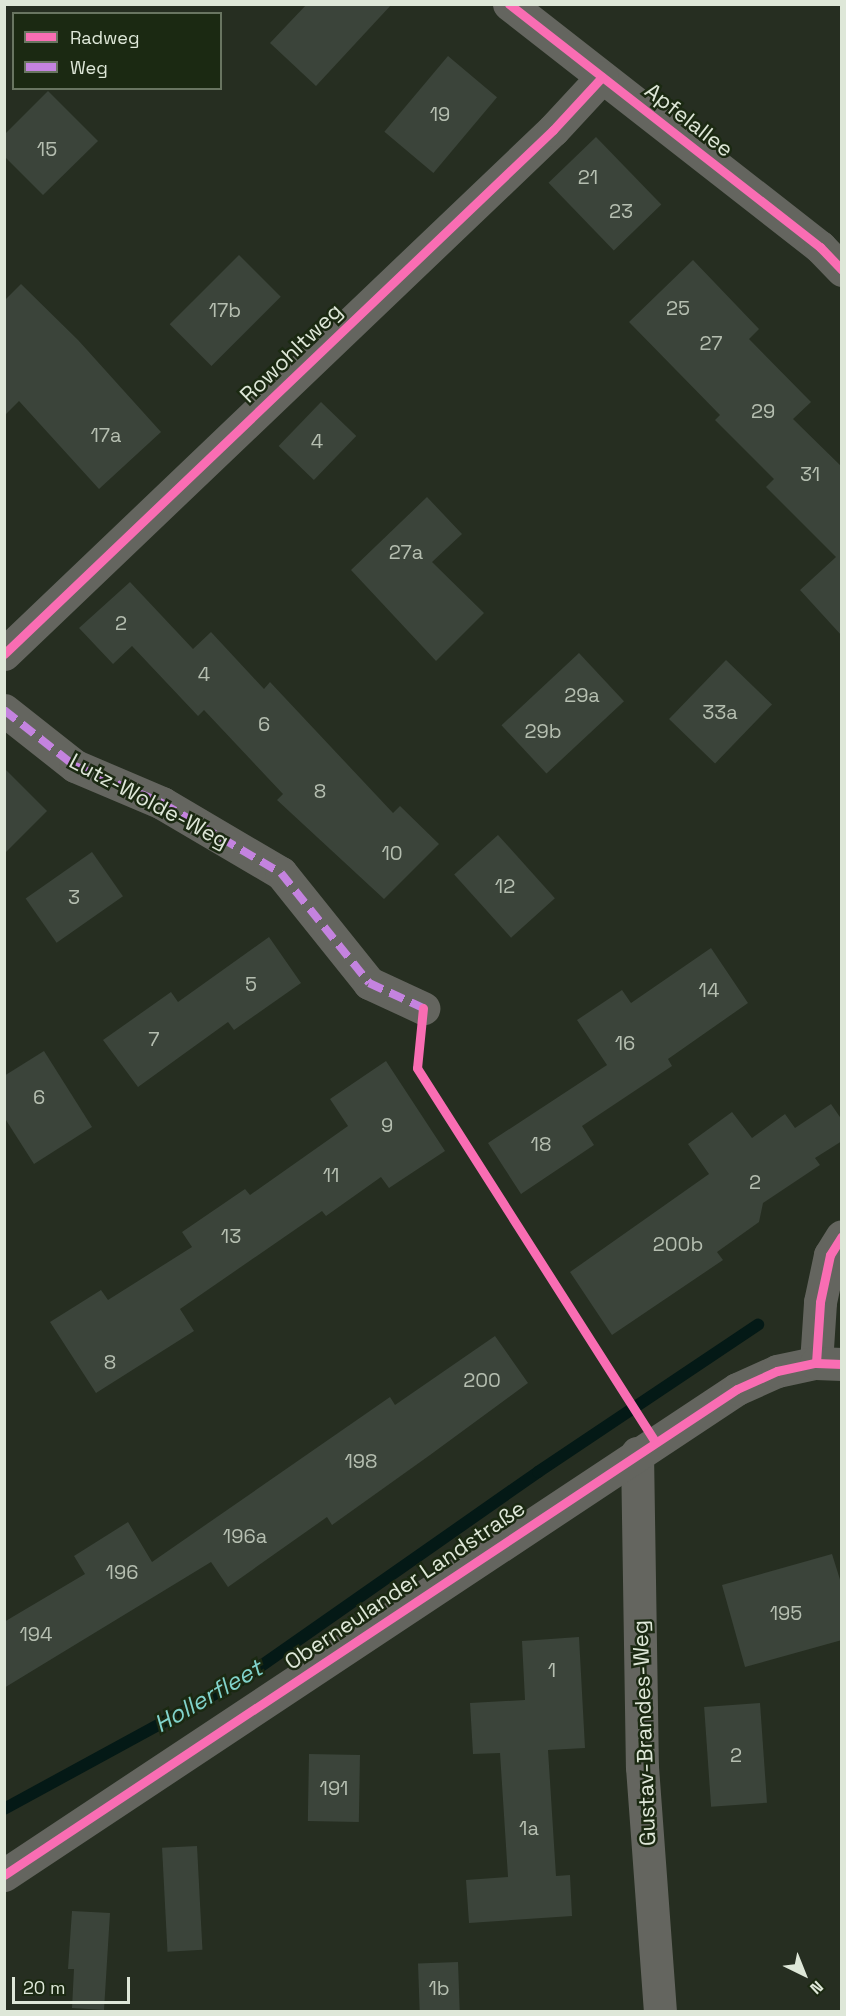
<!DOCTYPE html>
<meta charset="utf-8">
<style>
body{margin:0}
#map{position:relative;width:846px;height:2016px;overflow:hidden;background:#262e21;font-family:"Space Grotesk",sans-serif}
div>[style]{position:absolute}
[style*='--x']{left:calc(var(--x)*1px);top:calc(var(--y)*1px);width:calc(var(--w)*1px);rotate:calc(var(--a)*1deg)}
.stream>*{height:12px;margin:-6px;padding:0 6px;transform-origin:6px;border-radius:6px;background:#041916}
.building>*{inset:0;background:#3b443a;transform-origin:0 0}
.minor>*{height:33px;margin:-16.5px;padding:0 16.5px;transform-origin:16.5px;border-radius:16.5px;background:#64655f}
.tertiary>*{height:33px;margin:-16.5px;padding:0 16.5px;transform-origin:16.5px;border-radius:16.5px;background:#64655f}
.quiet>*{height:8px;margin-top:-4px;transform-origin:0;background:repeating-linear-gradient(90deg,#c483df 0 15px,transparent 0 23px)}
.cycleway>*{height:9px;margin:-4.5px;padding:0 4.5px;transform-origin:4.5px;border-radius:4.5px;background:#f96db3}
span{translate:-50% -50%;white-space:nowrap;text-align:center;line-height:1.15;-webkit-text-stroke:5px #1b2912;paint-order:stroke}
.number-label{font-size:20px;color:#b5beb0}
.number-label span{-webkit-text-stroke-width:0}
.street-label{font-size:22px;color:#dee7d8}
.water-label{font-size:24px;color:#81d3cc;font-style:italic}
.frame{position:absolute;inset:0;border:6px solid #dee7d8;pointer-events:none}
.legend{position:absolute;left:12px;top:12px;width:210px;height:78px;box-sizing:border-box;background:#1b2912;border:2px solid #697561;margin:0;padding:8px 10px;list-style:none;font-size:18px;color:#dee7d8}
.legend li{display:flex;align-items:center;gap:12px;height:30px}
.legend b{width:30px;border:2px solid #697561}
.north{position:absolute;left:774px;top:1944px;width:60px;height:60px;-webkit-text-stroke:4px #1b2912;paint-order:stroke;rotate:137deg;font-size:16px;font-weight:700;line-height:24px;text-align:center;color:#dee7d8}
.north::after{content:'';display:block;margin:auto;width:21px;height:27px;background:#dee7d8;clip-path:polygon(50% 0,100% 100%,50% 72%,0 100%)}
.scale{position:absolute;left:12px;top:1977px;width:118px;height:27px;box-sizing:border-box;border:3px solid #dee7d8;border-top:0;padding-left:8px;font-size:18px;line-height:21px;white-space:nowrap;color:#dee7d8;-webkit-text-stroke:4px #1b2912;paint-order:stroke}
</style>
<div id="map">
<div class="stream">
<i style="--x:4;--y:1809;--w:270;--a:-28.6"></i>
<i style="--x:241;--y:1680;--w:363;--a:-35"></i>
<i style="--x:538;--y:1472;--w:265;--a:-33.8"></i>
</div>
<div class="building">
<i style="clip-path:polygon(307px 4px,392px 4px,316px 86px,270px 43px)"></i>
<i style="left:448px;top:56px;width:64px;height:99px;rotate:40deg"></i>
<i style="clip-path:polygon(48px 91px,98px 141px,43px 195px,4px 156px,4px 135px)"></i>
<i style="left:596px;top:137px;width:94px;height:66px;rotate:46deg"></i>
<i style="left:239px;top:255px;width:59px;height:98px;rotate:45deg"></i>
<i style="clip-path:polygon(693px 260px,759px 329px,749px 339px,811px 402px,793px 419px,842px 467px,842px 636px,800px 590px,836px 557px,766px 487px,774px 479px,715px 420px,720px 415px,629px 322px)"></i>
<i style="clip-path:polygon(21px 284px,78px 340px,161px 432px,99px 489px,19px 401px,4px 416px,4px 301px)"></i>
<i style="left:321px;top:402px;width:49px;height:61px;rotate:44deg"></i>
<i style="clip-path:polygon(427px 497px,462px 534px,432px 562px,484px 613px,436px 661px,351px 570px)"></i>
<i style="clip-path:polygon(130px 582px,193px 649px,211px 632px,264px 689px,270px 682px,393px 813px,400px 806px,439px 844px,384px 899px,277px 800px,283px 794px,204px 710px,198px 716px,132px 646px,113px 664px,79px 628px)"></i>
<i style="left:579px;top:653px;width:66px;height:106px;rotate:47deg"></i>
<i style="left:726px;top:660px;width:64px;height:82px;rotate:44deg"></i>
<i style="clip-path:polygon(4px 768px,47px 811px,4px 854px)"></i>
<i style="left:498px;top:835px;width:85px;height:59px;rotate:48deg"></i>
<i style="left:92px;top:852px;width:54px;height:81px;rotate:55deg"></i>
<i style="clip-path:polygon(269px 937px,301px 983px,234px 1030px,228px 1022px,138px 1087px,103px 1040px,171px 992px,178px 1002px)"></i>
<i style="clip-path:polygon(711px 948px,748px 1003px,668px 1059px,672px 1066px,582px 1126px,594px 1145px,521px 1194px,488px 1143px,607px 1065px,577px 1020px,622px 990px,631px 1003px)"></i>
<i style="clip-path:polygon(44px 1051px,92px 1127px,34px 1164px,4px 1117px,4px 1076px)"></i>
<i style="clip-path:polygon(386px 1061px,445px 1151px,389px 1188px,381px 1177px,326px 1216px,322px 1211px,180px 1309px,194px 1331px,96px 1393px,50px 1322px,101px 1290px,108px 1300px,192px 1247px,182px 1232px,245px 1189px,250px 1195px,348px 1126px,330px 1099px)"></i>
<i style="clip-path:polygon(831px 1104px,842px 1120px,842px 1141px,815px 1158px,820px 1165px,763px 1203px,759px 1222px,717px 1252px,723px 1260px,612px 1335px,570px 1272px,709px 1174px,688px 1144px,732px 1112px,752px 1138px,785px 1114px,795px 1128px)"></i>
<i style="clip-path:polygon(495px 1336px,528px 1383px,430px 1455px,332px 1525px,327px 1517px,228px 1587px,211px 1562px,4px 1688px,4px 1622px,85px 1574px,74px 1556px,128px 1522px,152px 1562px,390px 1397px,395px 1405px)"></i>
<i style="clip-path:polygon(832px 1554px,842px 1586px,842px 1640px,745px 1667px,722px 1585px)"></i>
<i style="clip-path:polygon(579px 1637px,585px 1748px,548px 1750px,556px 1876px,570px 1875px,572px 1916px,469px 1923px,466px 1880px,508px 1877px,500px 1753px,473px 1754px,470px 1703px,525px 1700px,522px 1641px)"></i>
<i style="left:760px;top:1703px;width:100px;height:56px;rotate:86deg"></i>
<i style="left:309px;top:1754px;width:51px;height:67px;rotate:1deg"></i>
<i style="left:197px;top:1846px;width:104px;height:35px;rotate:87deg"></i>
<i style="clip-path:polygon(72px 1911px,110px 1913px,104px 2010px,72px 2008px,74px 1969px,68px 1969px)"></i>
<i style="left:458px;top:1962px;width:50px;height:40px;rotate:88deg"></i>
</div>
<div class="minor">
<i style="--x:509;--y:4;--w:395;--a:38"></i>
<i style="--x:820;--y:247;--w:32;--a:46"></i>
<i style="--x:4;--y:654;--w:759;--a:-43.67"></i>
<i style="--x:553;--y:130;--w:72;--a:-47.2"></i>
<i style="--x:4;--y:710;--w:90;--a:38.3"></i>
<i style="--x:75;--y:766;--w:95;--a:23"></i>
<i style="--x:162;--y:803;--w:138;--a:30.5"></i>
<i style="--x:281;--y:873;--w:141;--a:51.3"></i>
<i style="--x:369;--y:983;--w:60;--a:24.8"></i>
<i style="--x:816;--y:1363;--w:61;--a:-86.2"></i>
<i style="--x:820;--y:1302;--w:48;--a:-78"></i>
<i style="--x:830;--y:1255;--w:22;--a:-58"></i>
<i style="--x:637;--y:1453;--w:314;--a:89.1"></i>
<i style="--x:642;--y:1767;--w:246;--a:85.8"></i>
</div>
<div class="tertiary">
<i style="--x:4;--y:1875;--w:879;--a:-33.55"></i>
<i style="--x:737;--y:1389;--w:44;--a:-24.2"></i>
<i style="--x:777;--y:1371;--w:40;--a:-12"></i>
<i style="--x:816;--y:1363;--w:26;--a:2"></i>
</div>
<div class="quiet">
<i style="--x:4;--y:710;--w:90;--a:38.3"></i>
<i style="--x:75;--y:766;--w:95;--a:23"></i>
<i style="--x:162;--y:803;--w:138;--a:30.5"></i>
<i style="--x:281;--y:873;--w:141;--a:51.3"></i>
<i style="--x:369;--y:983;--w:60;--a:24.8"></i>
</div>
<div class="cycleway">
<i style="--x:509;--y:4;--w:395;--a:38"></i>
<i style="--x:820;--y:247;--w:32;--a:46"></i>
<i style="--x:4;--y:654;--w:759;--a:-43.67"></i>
<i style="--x:553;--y:130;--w:72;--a:-47.2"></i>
<i style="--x:423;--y:1008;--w:60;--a:95.7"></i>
<i style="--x:417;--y:1068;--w:442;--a:57.5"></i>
<i style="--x:816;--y:1363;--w:61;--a:-86.2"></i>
<i style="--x:820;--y:1302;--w:48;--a:-78"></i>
<i style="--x:830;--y:1255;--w:22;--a:-58"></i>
<i style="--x:4;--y:1875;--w:879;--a:-33.55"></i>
<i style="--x:737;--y:1389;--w:44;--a:-24.2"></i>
<i style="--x:777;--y:1371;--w:40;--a:-12"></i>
<i style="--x:816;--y:1363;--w:26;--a:2"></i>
</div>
<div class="number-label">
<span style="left:440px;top:114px">19</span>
<span style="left:47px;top:149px">15</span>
<span style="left:588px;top:177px">21</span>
<span style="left:621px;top:211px">23</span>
<span style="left:678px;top:308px">25</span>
<span style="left:225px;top:310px">17b</span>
<span style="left:711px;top:343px">27</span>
<span style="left:763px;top:411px">29</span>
<span style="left:106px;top:435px">17a</span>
<span style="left:317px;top:441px">4</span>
<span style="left:810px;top:474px">31</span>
<span style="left:406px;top:552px">27a</span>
<span style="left:121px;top:623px">2</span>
<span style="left:204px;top:674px">4</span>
<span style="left:582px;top:695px">29a</span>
<span style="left:720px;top:712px">33a</span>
<span style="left:264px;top:724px">6</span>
<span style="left:543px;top:731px">29b</span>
<span style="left:320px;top:791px">8</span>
<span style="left:392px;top:853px">10</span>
<span style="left:505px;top:886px">12</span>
<span style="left:74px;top:897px">3</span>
<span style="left:251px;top:984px">5</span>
<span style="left:709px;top:990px">14</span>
<span style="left:154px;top:1039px">7</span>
<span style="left:625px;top:1043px">16</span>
<span style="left:39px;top:1097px">6</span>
<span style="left:387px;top:1125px">9</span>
<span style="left:541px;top:1144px">18</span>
<span style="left:331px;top:1175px">11</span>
<span style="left:755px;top:1182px">2</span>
<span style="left:231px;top:1236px">13</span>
<span style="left:678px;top:1244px">200b</span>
<span style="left:110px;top:1362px">8</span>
<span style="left:482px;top:1380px">200</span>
<span style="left:361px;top:1461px">198</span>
<span style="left:245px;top:1536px">196a</span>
<span style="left:122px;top:1572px">196</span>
<span style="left:786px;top:1613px">195</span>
<span style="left:36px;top:1634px">194</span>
<span style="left:552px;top:1670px">1</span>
<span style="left:736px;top:1755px">2</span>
<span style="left:334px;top:1788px">191</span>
<span style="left:529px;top:1828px">1a</span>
<span style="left:439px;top:1988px">1b</span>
</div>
<div class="street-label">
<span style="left:689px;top:120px;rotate:38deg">Apfelallee</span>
<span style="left:291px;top:353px;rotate:-44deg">Rowohltweg</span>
<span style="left:149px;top:801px;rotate:28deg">Lutz-Wolde-Weg</span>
<span style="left:405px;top:1585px;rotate:-34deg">Oberneulander Landstraße</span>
<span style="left:644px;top:1733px;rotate:-92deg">Gustav-Brandes-Weg</span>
</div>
<div class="water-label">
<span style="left:208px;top:1696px;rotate:-30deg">Hollerfleet</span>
</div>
<div class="frame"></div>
<ul class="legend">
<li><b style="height:8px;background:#f96db3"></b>Radweg</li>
<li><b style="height:8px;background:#c483df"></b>Weg</li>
</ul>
<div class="north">N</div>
<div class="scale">20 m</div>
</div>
